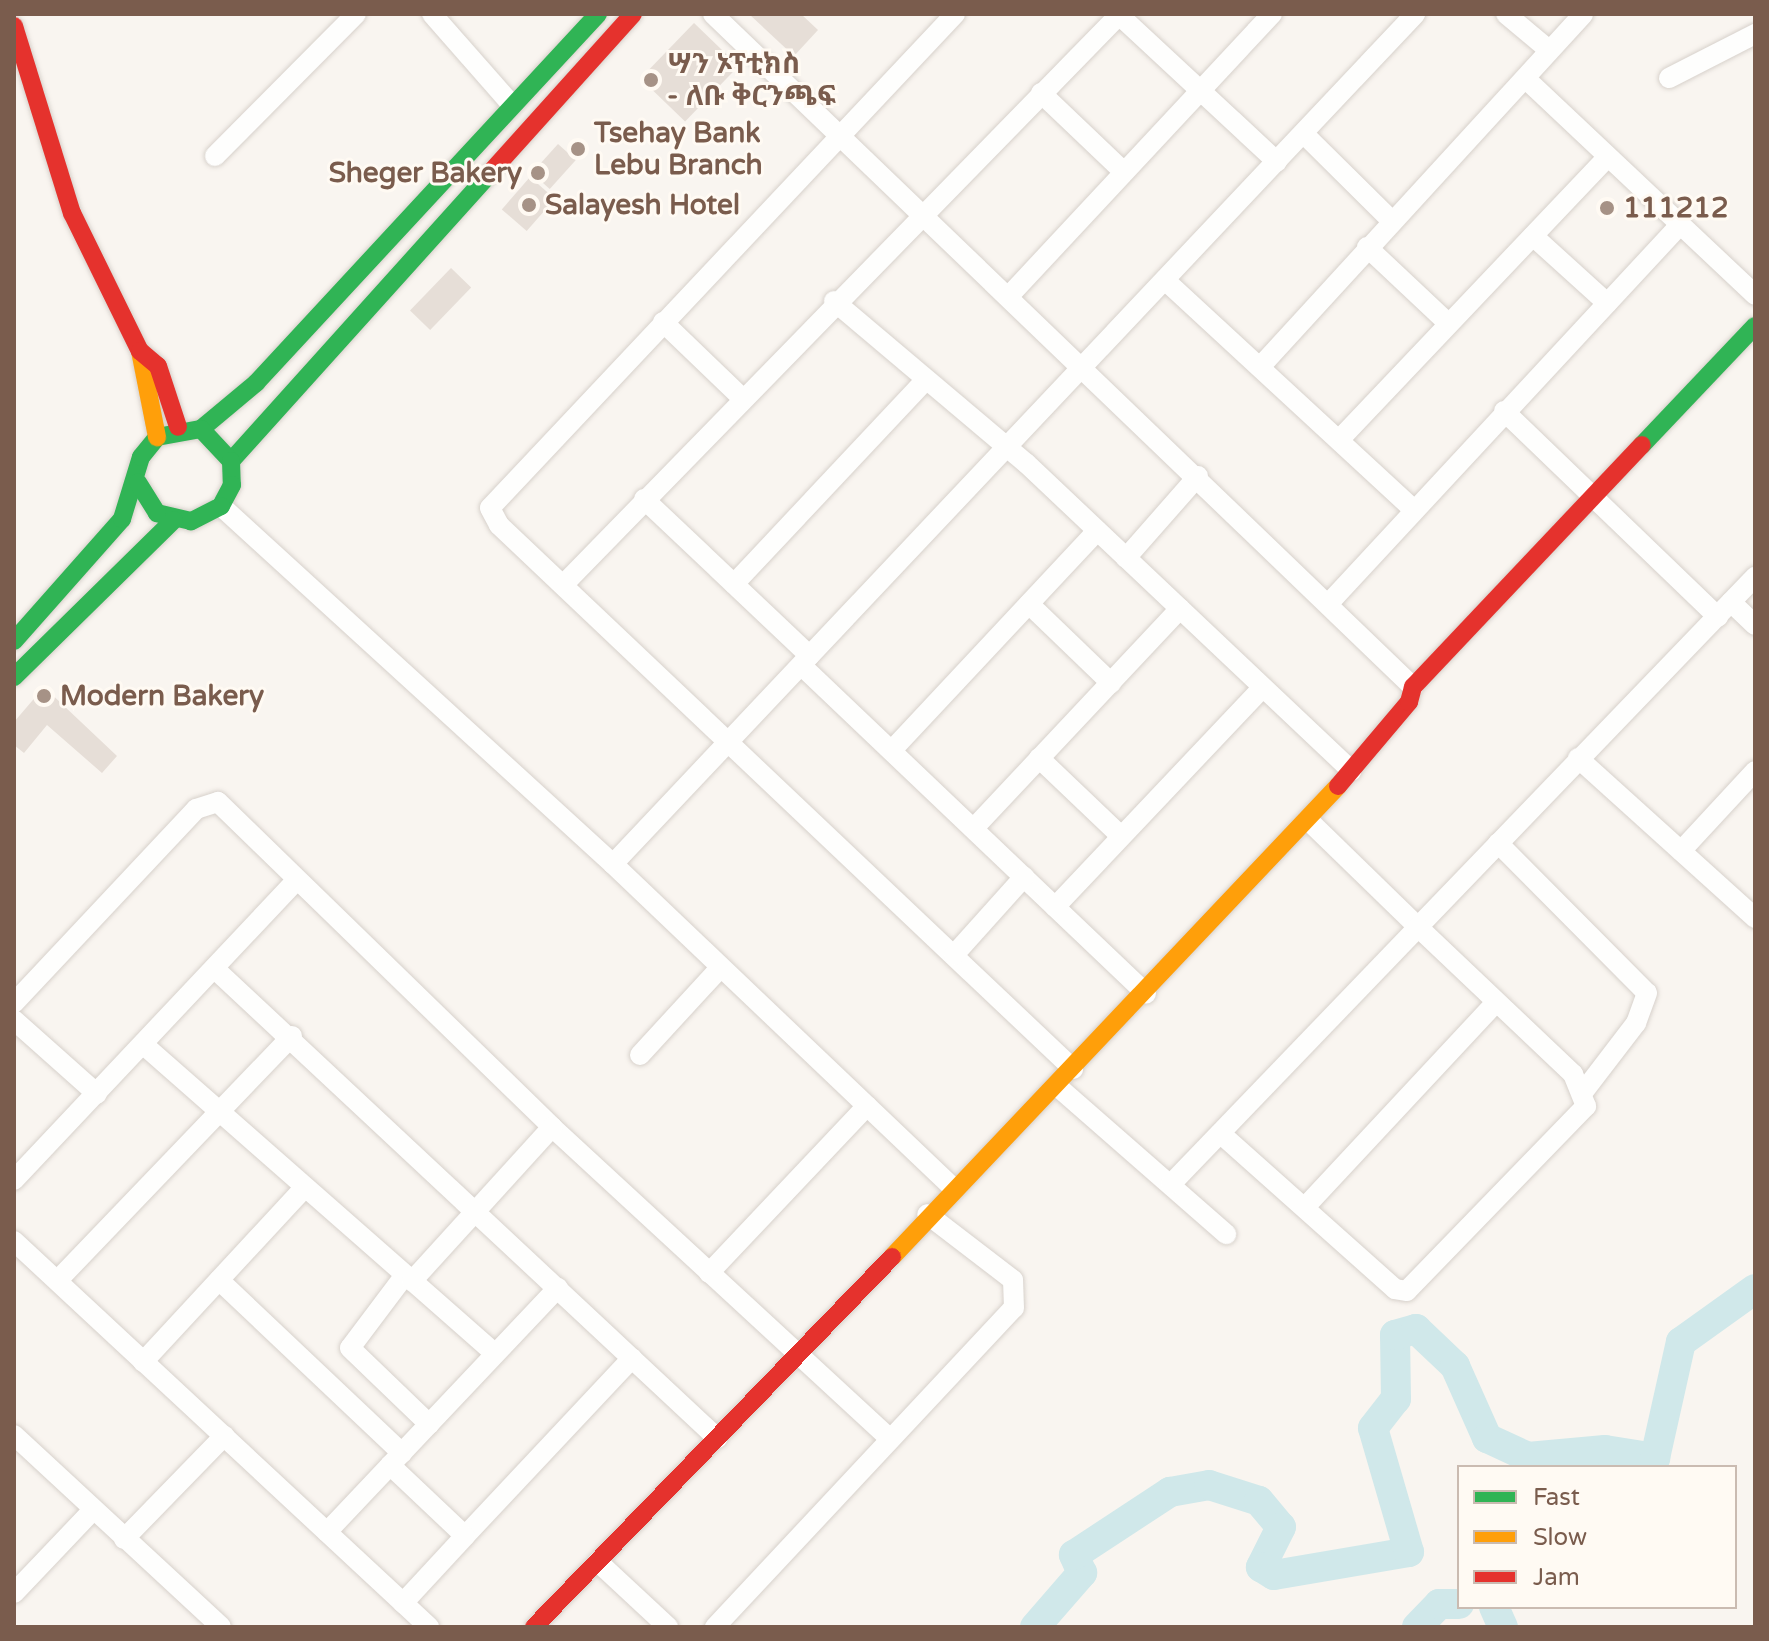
<!DOCTYPE html>
<meta charset="utf-8">
<style>
body{margin:0}
#map{position:relative;width:1769px;height:1641px;overflow:hidden;background:#f9f5f0;font-family:"Varela Round","Noto Sans Ethiopic",sans-serif}
div>[style]{position:absolute}
[style*='--x']{left:calc(var(--x)*1px);top:calc(var(--y)*1px);width:calc(var(--w)*1px);rotate:calc(var(--a)*1deg)}
.river>*{height:30px;margin:-15px;padding:0 15px;transform-origin:15px;border-radius:15px;background:#d0e8ea}
.building>*{inset:0;background:#e6ded7;transform-origin:0 0}
.roads{filter:drop-shadow(0 0 2px #d7d1cb) drop-shadow(0 0 2px #d7d1cb)}
.street>*{height:20px;margin:-10px;padding:0 10px;transform-origin:10px;border-radius:10px;background:#fefefd}
.fast>*{height:18px;margin:-9px;padding:0 9px;transform-origin:9px;border-radius:9px;background:#30b455}
.slow>*{height:18px;margin:-9px;padding:0 9px;transform-origin:9px;border-radius:9px;background:#ff9f0a}
.jam>*{height:18px;margin:-9px;padding:0 9px;transform-origin:9px;border-radius:9px;background:#e5322d}
.dots>*{width:22px;height:22px;translate:-50% -50%;box-sizing:border-box;border:4px solid #fffaf3;border-radius:50%}
span{translate:-50% -50%;white-space:nowrap;text-align:center;line-height:1.15;-webkit-text-stroke:6px #fffaf3;paint-order:stroke}
.poi-label{font-size:28px;color:#7a5c4d;font-weight:700}
.left{translate:0 -50%;text-align:left}
.right{translate:-100% -50%;text-align:right}
.frame{position:absolute;inset:0;border:16px solid #7a5c4d;pointer-events:none}
.legend{position:absolute;left:1457px;top:1465px;width:280px;height:144px;box-sizing:border-box;background:#fffaf3;border:2px solid #cabbb1;margin:0;padding:10px 14px;list-style:none;font-size:24px;color:#7a5c4d}
.legend li{display:flex;align-items:center;gap:16px;height:40px}
.legend b{width:40px;border:2px solid #cabbb1}
</style>
<div id="map">
<div class="river">
<i style="--x:1494;--y:1607;--w:22;--a:66"></i>
<i style="--x:1035;--y:1627;--w:72;--a:-49"></i>
<i style="--x:1082;--y:1573;--w:20;--a:-114"></i>
<i style="--x:1074;--y:1555;--w:115;--a:-33.3"></i>
<i style="--x:1170;--y:1492;--w:40;--a:-10"></i>
<i style="--x:1209;--y:1485;--w:52;--a:17.7"></i>
<i style="--x:1259;--y:1501;--w:34;--a:50"></i>
<i style="--x:1281;--y:1527;--w:45;--a:116.6"></i>
<i style="--x:1261;--y:1567;--w:15;--a:32"></i>
<i style="--x:1274;--y:1575;--w:137;--a:-9.7"></i>
<i style="--x:1409;--y:1552;--w:129;--a:-106.2"></i>
<i style="--x:1373;--y:1428;--w:37;--a:-52"></i>
<i style="--x:1396;--y:1399;--w:64;--a:-90.9"></i>
<i style="--x:1395;--y:1335;--w:22;--a:-16"></i>
<i style="--x:1416;--y:1329;--w:54;--a:43.5"></i>
<i style="--x:1455;--y:1366;--w:79;--a:66"></i>
<i style="--x:1487;--y:1438;--w:45;--a:24.9"></i>
<i style="--x:1528;--y:1457;--w:77;--a:-5.2"></i>
<i style="--x:1605;--y:1450;--w:51;--a:9.1"></i>
<i style="--x:1655;--y:1458;--w:119;--a:-77.4"></i>
<i style="--x:1681;--y:1342;--w:91;--a:-35.6"></i>
<i style="--x:1417;--y:1627;--w:32;--a:-46"></i>
<i style="--x:1439;--y:1604;--w:20;--a:0"></i>
</div>
<div class="building">
<i style="clip-path:polygon(749px 14px,801px 14px,818px 30px,794px 56px)"></i>
<i style="left:694px;top:23px;width:62px;height:77px;rotate:44deg"></i>
<i style="left:558px;top:144px;width:24px;height:39px;rotate:42deg"></i>
<i style="left:530px;top:177px;width:33px;height:43px;rotate:41deg"></i>
<i style="left:451px;top:268px;width:28px;height:59px;rotate:44deg"></i>
<i style="clip-path:polygon(44px 687px,117px 756px,102px 773px,47px 725px,24px 753px,14px 745px,14px 722px)"></i>
</div>
<div class="roads">
<div class="street">
<i style="--x:432;--y:14;--w:121;--a:48.7"></i>
<i style="--x:713;--y:14;--w:971;--a:43.87"></i>
<i style="--x:955;--y:14;--w:678;--a:133.27"></i>
<i style="--x:490;--y:508;--w:19;--a:62"></i>
<i style="--x:499;--y:525;--w:791;--a:43.46"></i>
<i style="--x:1118;--y:14;--w:217;--a:42.9"></i>
<i style="--x:1506;--y:14;--w:56;--a:39.9"></i>
<i style="--x:1669;--y:78;--w:97;--a:-27.1"></i>
<i style="--x:1526;--y:79;--w:315;--a:43.3"></i>
<i style="--x:1041;--y:93;--w:113;--a:43.6"></i>
<i style="--x:1304;--y:134;--w:122;--a:44.7"></i>
<i style="--x:215;--y:156;--w:200;--a:-45.2"></i>
<i style="--x:1533;--y:236;--w:100;--a:42.2"></i>
<i style="--x:1367;--y:247;--w:112;--a:43.2"></i>
<i style="--x:1167;--y:282;--w:333;--a:42.7"></i>
<i style="--x:1008;--y:297;--w:387;--a:-47"></i>
<i style="--x:834;--y:301;--w:251;--a:40.2"></i>
<i style="--x:1026;--y:463;--w:448;--a:43.4"></i>
<i style="--x:663;--y:322;--w:107;--a:43.9"></i>
<i style="--x:1260;--y:367;--w:478;--a:-47.5"></i>
<i style="--x:1504;--y:411;--w:297;--a:43.9"></i>
<i style="--x:1339;--y:440;--w:388;--a:-46.5"></i>
<i style="--x:644;--y:499;--w:228;--a:43.4"></i>
<i style="--x:221;--y:506;--w:531;--a:42.4"></i>
<i style="--x:613;--y:864;--w:468;--a:43.6"></i>
<i style="--x:1126;--y:558;--w:109;--a:-48.7"></i>
<i style="--x:565;--y:583;--w:793;--a:-45.71"></i>
<i style="--x:734;--y:584;--w:277;--a:-46.8"></i>
<i style="--x:1330;--y:602;--w:512;--a:-47.14"></i>
<i style="--x:1731;--y:602;--w:33;--a:44"></i>
<i style="--x:1029;--y:604;--w:114;--a:43.9"></i>
<i style="--x:802;--y:666;--w:475;--a:43.6"></i>
<i style="--x:893;--y:749;--w:299;--a:-46.9"></i>
<i style="--x:1039;--y:758;--w:113;--a:43.6"></i>
<i style="--x:1578;--y:758;--w:239;--a:42.1"></i>
<i style="--x:1308;--y:820;--w:153;--a:44.2"></i>
<i style="--x:1418;--y:927;--w:486;--a:-46.1"></i>
<i style="--x:974;--y:828;--w:301;--a:-46.8"></i>
<i style="--x:1498;--y:843;--w:211;--a:45.2"></i>
<i style="--x:1647;--y:993;--w:32;--a:110"></i>
<i style="--x:1636;--y:1023;--w:86;--a:127.4"></i>
<i style="--x:1681;--y:851;--w:109;--a:-47.2"></i>
<i style="--x:613;--y:864;--w:1169;--a:-46.66"></i>
<i style="--x:1055;--y:907;--w:301;--a:-46.6"></i>
<i style="--x:954;--y:955;--w:105;--a:-48.1"></i>
<i style="--x:216;--y:970;--w:686;--a:43.05"></i>
<i style="--x:14;--y:1003;--w:266;--a:-46.8"></i>
<i style="--x:196;--y:809;--w:23;--a:-18"></i>
<i style="--x:218;--y:802;--w:466;--a:44.2"></i>
<i style="--x:552;--y:1127;--w:457;--a:42.7"></i>
<i style="--x:14;--y:1020;--w:111;--a:41.7"></i>
<i style="--x:145;--y:1046;--w:465;--a:41.3"></i>
<i style="--x:640;--y:1055;--w:118;--a:-47.4"></i>
<i style="--x:1057;--y:1086;--w:225;--a:41.2"></i>
<i style="--x:14;--y:1180;--w:412;--a:-46.7"></i>
<i style="--x:1171;--y:1184;--w:356;--a:-46.1"></i>
<i style="--x:1418;--y:927;--w:214;--a:43.5"></i>
<i style="--x:1573;--y:1074;--w:35;--a:68"></i>
<i style="--x:1586;--y:1106;--w:257;--a:134.1"></i>
<i style="--x:1407;--y:1291;--w:12;--a:-171"></i>
<i style="--x:1395;--y:1289;--w:234;--a:-138.3"></i>
<i style="--x:1306;--y:1206;--w:279;--a:-47"></i>
<i style="--x:14;--y:1241;--w:567;--a:42.93"></i>
<i style="--x:709;--y:1273;--w:230;--a:-46.6"></i>
<i style="--x:405;--y:1275;--w:91;--a:127"></i>
<i style="--x:350;--y:1348;--w:110;--a:43.9"></i>
<i style="--x:58;--y:1280;--w:338;--a:-46.2"></i>
<i style="--x:219;--y:1280;--w:252;--a:43.4"></i>
<i style="--x:412;--y:1281;--w:208;--a:-47.7"></i>
<i style="--x:143;--y:1362;--w:237;--a:-47.2"></i>
<i style="--x:14;--y:1435;--w:282;--a:42.8"></i>
<i style="--x:390;--y:1465;--w:103;--a:43.4"></i>
<i style="--x:465;--y:1536;--w:244;--a:-46.8"></i>
<i style="--x:327;--y:1532;--w:336;--a:-46.6"></i>
<i style="--x:124;--y:1539;--w:144;--a:-45.8"></i>
<i style="--x:598;--y:1562;--w:96;--a:42.9"></i>
<i style="--x:14;--y:1593;--w:115;--a:-46.4"></i>
<i style="--x:403;--y:1603;--w:91;--a:-47.2"></i>
<i style="--x:715;--y:1627;--w:437;--a:-46.9"></i>
<i style="--x:1014;--y:1308;--w:28;--a:-92"></i>
<i style="--x:1013;--y:1280;--w:108;--a:-142.5"></i>
</div>
<div class="fast">
<i style="--x:201;--y:429;--w:72;--a:-39.9"></i>
<i style="--x:256;--y:383;--w:503;--a:-47.17"></i>
<i style="--x:1642;--y:445;--w:164;--a:-46.5"></i>
<i style="--x:231;--y:461;--w:386;--a:-48"></i>
<i style="--x:14;--y:641;--w:163;--a:-48.5"></i>
<i style="--x:122;--y:519;--w:65;--a:-73"></i>
<i style="--x:141;--y:457;--w:26;--a:-51"></i>
<i style="--x:157;--y:437;--w:45;--a:-10.3"></i>
<i style="--x:201;--y:429;--w:44;--a:46.8"></i>
<i style="--x:231;--y:461;--w:24;--a:88"></i>
<i style="--x:232;--y:485;--w:24;--a:118"></i>
<i style="--x:221;--y:506;--w:34;--a:153"></i>
<i style="--x:191;--y:521;--w:35;--a:-167"></i>
<i style="--x:157;--y:513;--w:36;--a:-122"></i>
<i style="--x:14;--y:677;--w:224;--a:-44.5"></i>
</div>
<div class="slow">
<i style="--x:140;--y:351;--w:88;--a:78.8"></i>
<i style="--x:892;--y:1257;--w:649;--a:-46.56"></i>
</div>
<div class="jam">
<i style="--x:14;--y:26;--w:196;--a:72.8"></i>
<i style="--x:72;--y:213;--w:154;--a:63.8"></i>
<i style="--x:140;--y:351;--w:23;--a:40"></i>
<i style="--x:158;--y:366;--w:64;--a:71.8"></i>
<i style="--x:489;--y:174;--w:215;--a:-48"></i>
<i style="--x:1338;--y:786;--w:110;--a:-49.8"></i>
<i style="--x:1409;--y:702;--w:16;--a:-75"></i>
<i style="--x:1413;--y:687;--w:333;--a:-46.6"></i>
<i style="--x:534;--y:1627;--w:515;--a:-45.94"></i>
</div>
</div>
<div class="dots">
<i style="left:651px;top:80px;background:#a69286"></i>
<i style="left:578px;top:149px;background:#a69286"></i>
<i style="left:538px;top:173px;background:#a69286"></i>
<i style="left:529px;top:205px;background:#a69286"></i>
<i style="left:1607px;top:208px;background:#a69286"></i>
<i style="left:44px;top:696px;background:#a69286"></i>
</div>
<div class="poi-label">
<span class="left" style="left:667px;top:80px">ሣን ኦፕቲክስ<br>- ለቡ ቅርንጫፍ</span>
<span class="left" style="left:594px;top:149px">Tsehay Bank<br>Lebu Branch</span>
<span class="right" style="left:522px;top:173px">Sheger Bakery</span>
<span class="left" style="left:545px;top:205px">Salayesh Hotel</span>
<span class="left" style="left:1623px;top:208px">111212</span>
<span class="left" style="left:60px;top:696px">Modern Bakery</span>
</div>
<div class="frame"></div>
<ul class="legend">
<li><b style="height:10px;background:#30b455"></b>Fast</li>
<li><b style="height:10px;background:#ff9f0a"></b>Slow</li>
<li><b style="height:10px;background:#e5322d"></b>Jam</li>
</ul>
</div>
